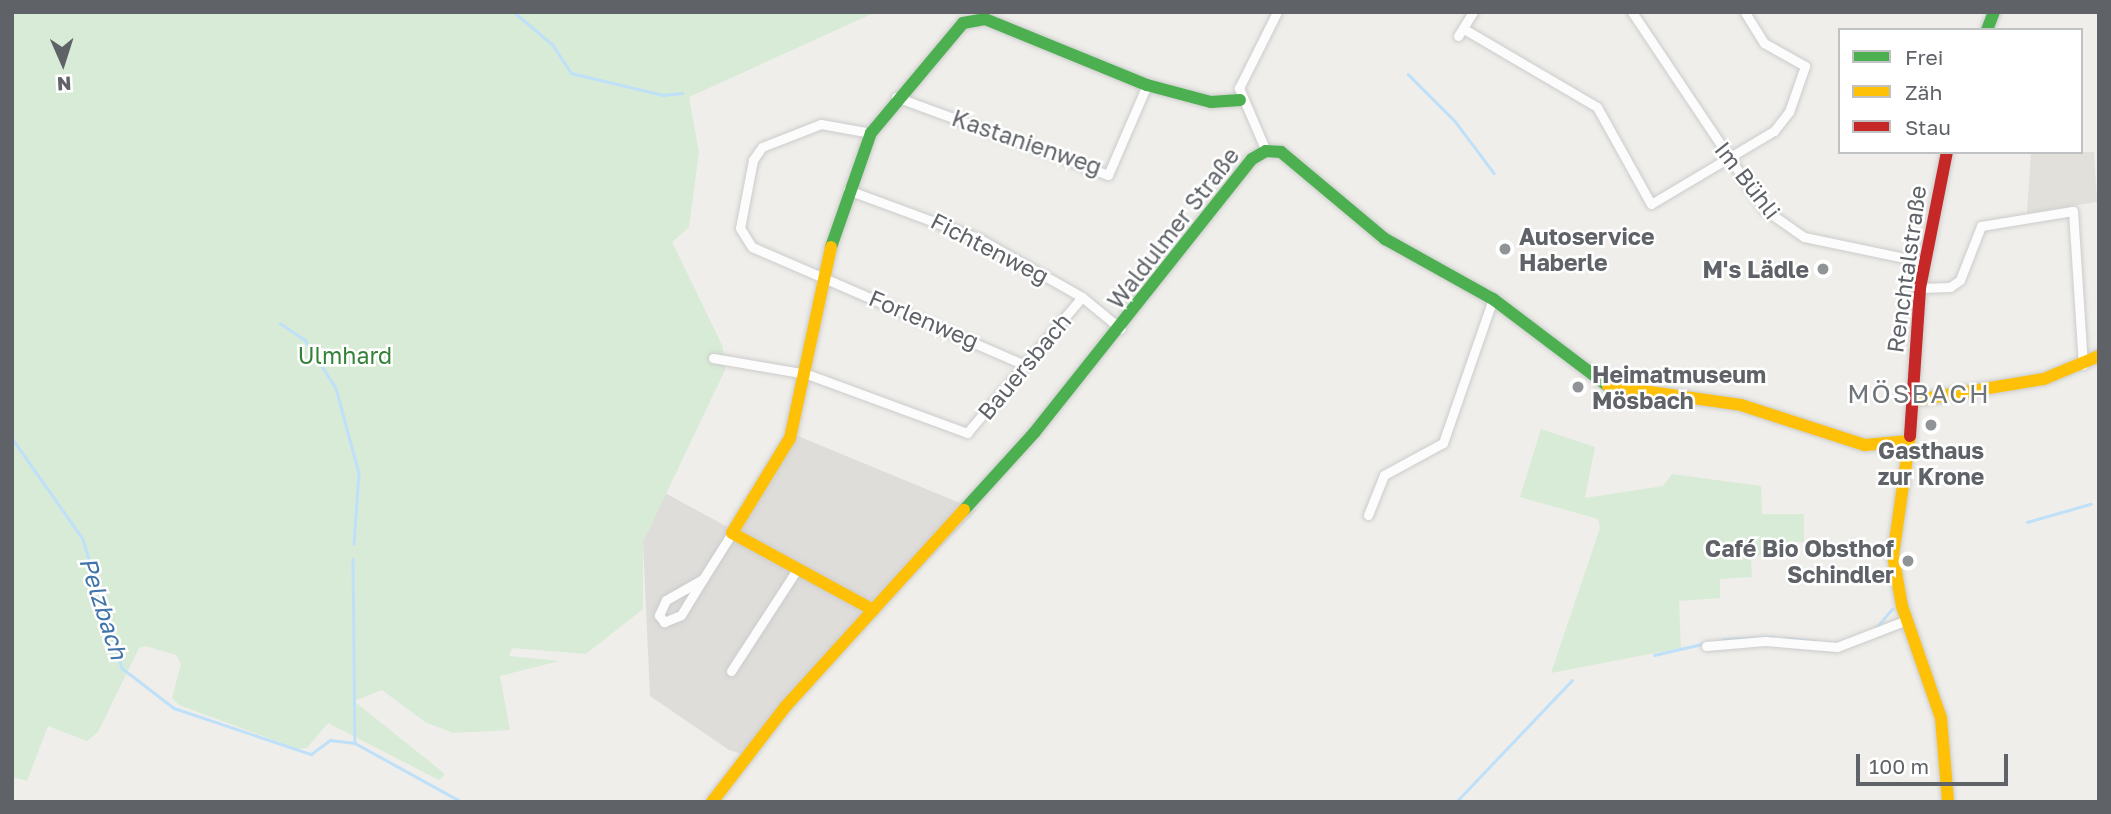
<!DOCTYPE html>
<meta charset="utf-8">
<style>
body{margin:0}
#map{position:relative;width:2111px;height:814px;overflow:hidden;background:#efeeea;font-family:"Golos Text",sans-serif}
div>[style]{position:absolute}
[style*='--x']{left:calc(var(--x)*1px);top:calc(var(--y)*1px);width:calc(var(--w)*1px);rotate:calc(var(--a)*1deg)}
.industrial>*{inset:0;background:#dfddda}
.education>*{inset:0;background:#e2e0da}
.green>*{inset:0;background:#d8ebd6}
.stream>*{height:2.5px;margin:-1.25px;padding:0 1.25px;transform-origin:1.25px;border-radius:1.25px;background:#bfe0f9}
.roads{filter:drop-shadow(0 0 2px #cbcccc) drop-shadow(0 0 2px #cbcccc)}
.street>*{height:9px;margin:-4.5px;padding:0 4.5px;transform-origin:4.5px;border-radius:4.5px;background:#fdfcfc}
.fast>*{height:12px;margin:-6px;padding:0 6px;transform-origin:6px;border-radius:6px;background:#4caf50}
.slow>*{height:12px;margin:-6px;padding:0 6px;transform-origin:6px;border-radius:6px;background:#ffc107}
.jam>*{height:12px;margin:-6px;padding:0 6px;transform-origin:6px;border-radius:6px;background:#c62828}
.dots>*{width:19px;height:19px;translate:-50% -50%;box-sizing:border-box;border:4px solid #fff;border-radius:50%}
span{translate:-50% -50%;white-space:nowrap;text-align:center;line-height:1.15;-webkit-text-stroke:5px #fff;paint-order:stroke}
.street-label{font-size:23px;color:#5f6368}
.poi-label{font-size:23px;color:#5f6368;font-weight:700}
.left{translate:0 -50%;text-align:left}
.right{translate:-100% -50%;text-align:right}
.park-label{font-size:23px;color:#348238}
.water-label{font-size:24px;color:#4174aa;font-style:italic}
.quarter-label{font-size:26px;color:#70757a;letter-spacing:2px}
.frame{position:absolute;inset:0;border:14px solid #5f6368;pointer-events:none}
.legend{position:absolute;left:1838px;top:28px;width:245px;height:126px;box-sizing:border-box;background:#fff;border:2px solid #bfc1c3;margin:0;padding:9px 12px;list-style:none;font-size:21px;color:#5f6368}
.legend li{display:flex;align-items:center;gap:14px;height:35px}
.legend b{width:35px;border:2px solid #bfc1c3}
.north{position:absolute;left:28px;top:28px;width:70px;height:70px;-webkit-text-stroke:5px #fff;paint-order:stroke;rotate:177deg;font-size:19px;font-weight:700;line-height:28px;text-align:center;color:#5f6368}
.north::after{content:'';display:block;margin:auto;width:24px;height:32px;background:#5f6368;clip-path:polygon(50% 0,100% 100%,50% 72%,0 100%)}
.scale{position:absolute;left:1856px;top:754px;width:152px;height:32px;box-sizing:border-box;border:4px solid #5f6368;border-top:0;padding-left:9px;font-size:21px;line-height:24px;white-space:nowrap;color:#5f6368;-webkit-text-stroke:5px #fff;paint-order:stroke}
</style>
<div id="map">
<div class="industrial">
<i style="clip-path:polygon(793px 434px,977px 510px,808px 685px,752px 757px,729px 750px,650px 696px,643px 542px,665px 493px,733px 530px)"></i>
</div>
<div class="education">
<i style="clip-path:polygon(2031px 152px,2094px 152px,2097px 202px,2027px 213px)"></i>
</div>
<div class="green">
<i style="clip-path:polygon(12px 12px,876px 12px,689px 97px,699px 152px,689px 227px,672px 242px,723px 347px,725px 370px,643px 542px,643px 609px,586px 654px,512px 648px,509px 656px,559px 661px,500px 676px,510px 730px,453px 733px,425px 722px,382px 690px,354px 701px,445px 774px,439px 780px,328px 723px,307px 748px,298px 749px,179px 705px,172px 698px,181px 664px,176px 655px,145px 646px,139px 648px,98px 732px,87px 741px,48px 726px,27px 781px,12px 777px)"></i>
<i style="clip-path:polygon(1541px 429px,1595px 447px,1585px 498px,1663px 486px,1672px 474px,1761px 486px,1762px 514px,1804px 514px,1804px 542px,1794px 542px,1794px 555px,1751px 556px,1752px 577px,1720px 579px,1720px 598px,1679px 601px,1681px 648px,1551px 673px,1600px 528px,1598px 519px,1520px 497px)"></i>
</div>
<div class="stream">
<i style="--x:514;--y:12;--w:51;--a:40.2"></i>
<i style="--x:553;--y:45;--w:33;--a:57"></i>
<i style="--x:571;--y:73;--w:95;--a:13.4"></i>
<i style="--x:663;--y:95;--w:19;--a:-6"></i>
<i style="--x:1408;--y:74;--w:66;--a:45"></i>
<i style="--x:1455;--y:121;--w:65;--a:53.1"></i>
<i style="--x:280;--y:323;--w:30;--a:34"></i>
<i style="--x:305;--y:340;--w:57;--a:57.1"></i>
<i style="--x:336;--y:388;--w:88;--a:74.9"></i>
<i style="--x:359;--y:473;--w:71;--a:94"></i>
<i style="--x:12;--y:438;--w:123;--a:54.9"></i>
<i style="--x:83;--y:539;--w:135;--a:73.2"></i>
<i style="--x:122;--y:668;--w:66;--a:37.6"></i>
<i style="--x:174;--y:708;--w:145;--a:18.6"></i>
<i style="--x:311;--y:754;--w:24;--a:-36"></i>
<i style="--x:330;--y:740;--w:25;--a:7"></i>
<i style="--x:355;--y:743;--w:122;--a:28.9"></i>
<i style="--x:2027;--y:522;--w:66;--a:-15.9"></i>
<i style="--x:353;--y:559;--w:184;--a:89.4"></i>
<i style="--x:1876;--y:628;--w:25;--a:-50"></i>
<i style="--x:1786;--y:638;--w:28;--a:6"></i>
<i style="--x:1724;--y:639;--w:49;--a:-2.3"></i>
<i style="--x:1654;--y:655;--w:53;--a:-13"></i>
<i style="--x:1456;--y:802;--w:168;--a:-46.4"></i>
</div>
<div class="roads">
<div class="street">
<i style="--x:1632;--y:12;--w:237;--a:56.2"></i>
<i style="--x:1764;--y:209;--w:49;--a:35"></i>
<i style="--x:1804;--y:237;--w:123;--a:11.8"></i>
<i style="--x:1464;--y:29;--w:154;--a:30.4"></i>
<i style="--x:1597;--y:107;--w:111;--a:60.9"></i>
<i style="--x:1651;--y:204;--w:143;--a:-30.7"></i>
<i style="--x:1774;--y:131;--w:24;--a:-52"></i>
<i style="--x:1789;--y:112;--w:49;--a:-70.8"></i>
<i style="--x:1805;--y:66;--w:47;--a:-150.7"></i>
<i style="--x:1764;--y:43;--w:36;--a:-122"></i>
<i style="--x:1458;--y:36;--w:28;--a:-58"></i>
<i style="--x:896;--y:97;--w:226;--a:20.2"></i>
<i style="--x:1108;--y:175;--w:98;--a:-66.6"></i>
<i style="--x:871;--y:133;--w:51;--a:-169.8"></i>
<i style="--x:821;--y:124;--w:63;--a:158.7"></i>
<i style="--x:762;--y:147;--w:16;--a:125"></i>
<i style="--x:753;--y:160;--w:69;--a:100.8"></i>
<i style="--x:740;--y:228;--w:22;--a:58"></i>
<i style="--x:752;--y:247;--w:297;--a:23.4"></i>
<i style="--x:1266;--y:151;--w:69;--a:-113.2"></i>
<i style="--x:1239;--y:88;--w:85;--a:-63.4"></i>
<i style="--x:848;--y:190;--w:139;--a:20.3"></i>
<i style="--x:978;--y:238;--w:120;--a:29.6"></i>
<i style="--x:1082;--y:297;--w:50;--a:39.4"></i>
<i style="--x:1920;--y:288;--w:30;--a:-2"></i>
<i style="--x:1950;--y:287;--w:12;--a:-35"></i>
<i style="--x:1960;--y:280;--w:58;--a:-68.7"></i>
<i style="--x:1981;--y:226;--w:93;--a:-9.3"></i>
<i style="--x:2073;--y:211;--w:154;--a:86.3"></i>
<i style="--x:713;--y:358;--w:95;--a:9.7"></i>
<i style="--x:807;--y:374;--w:171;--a:20.2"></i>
<i style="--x:967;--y:433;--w:178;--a:-49.8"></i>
<i style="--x:1368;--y:515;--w:43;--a:-68.2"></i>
<i style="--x:1384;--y:475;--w:67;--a:-28.5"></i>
<i style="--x:1443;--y:443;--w:152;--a:-70.9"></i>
<i style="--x:703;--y:579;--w:43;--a:150.4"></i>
<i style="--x:666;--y:600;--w:17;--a:115"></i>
<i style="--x:659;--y:615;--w:9;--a:54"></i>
<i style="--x:664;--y:622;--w:18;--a:-22"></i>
<i style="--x:681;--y:615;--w:42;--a:-58.6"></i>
<i style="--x:703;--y:579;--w:54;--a:-57.8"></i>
<i style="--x:1706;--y:646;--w:59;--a:-4.8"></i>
<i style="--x:1765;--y:641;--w:72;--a:4.8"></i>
<i style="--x:1837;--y:647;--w:75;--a:-21.1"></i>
<i style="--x:731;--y:671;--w:123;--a:-57"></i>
</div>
<div class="fast">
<i style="--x:1987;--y:30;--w:19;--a:-69"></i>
<i style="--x:831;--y:247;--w:121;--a:-70.7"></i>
<i style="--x:871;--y:133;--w:143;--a:-50.1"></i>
<i style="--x:963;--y:23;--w:22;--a:-10"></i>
<i style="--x:985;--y:19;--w:175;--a:22.2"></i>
<i style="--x:1147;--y:85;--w:66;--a:14.9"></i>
<i style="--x:1211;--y:102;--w:29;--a:-4"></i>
<i style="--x:964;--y:510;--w:104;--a:-47.7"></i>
<i style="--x:1034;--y:433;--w:350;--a:-51.5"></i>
<i style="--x:1252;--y:159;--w:16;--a:-30"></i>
<i style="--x:1266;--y:151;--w:15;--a:4"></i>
<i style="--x:1281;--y:152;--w:136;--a:39.9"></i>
<i style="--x:1385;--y:239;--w:124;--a:29.1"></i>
<i style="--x:1493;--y:299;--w:144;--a:37.1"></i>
</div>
<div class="slow">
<i style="--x:831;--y:247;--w:195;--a:102.1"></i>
<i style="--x:790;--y:438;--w:111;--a:121.4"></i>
<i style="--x:732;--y:533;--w:161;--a:28.6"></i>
<i style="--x:1608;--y:386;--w:134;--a:8.1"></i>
<i style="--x:1741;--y:405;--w:130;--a:17.9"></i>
<i style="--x:1865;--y:445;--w:44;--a:-5.2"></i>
<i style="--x:1911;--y:401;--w:135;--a:-9.4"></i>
<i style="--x:2044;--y:379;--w:60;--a:-22.7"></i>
<i style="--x:1910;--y:436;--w:120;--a:98.1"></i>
<i style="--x:1893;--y:555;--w:52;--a:80"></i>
<i style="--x:1902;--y:606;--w:119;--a:70.8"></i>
<i style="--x:1941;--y:718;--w:84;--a:85.2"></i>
<i style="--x:712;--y:802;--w:121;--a:-52.4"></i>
<i style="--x:786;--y:706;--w:265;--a:-47.8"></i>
</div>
<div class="jam">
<i style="--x:1910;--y:436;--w:148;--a:-86.1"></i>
<i style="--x:1920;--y:288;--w:139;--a:-78.8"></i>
</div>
</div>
<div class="dots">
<i style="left:1505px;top:249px;background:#919496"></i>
<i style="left:1823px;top:269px;background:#919496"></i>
<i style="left:1578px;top:387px;background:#919496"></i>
<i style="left:1931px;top:425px;background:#919496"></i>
<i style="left:1908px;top:561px;background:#919496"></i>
</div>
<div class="street-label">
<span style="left:1027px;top:142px;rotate:19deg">Kastanienweg</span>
<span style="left:1748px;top:180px;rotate:52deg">Im Bühli</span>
<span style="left:1173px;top:228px;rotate:-52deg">Waldulmer Straße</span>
<span style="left:990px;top:248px;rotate:27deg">Fichtenweg</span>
<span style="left:1906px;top:269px;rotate:-82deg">Renchtalstraße</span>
<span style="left:924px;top:319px;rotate:23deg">Forlenweg</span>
<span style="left:1024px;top:366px;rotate:-50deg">Bauersbach</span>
</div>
<div class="poi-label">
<span class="left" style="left:1519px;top:249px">Autoservice<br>Haberle</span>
<span class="right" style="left:1809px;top:269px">M's Lädle</span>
<span class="left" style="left:1592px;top:387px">Heimatmuseum<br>Mösbach</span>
<span style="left:1931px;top:463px">Gasthaus<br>zur Krone</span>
<span class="right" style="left:1894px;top:561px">Café Bio Obsthof<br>Schindler</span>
</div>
<div class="park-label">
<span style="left:345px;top:355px">Ulmhard</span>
</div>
<div class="water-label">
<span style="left:104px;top:608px;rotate:72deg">Pelzbach</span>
</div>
<div class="quarter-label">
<span style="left:1919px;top:394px">MÖSBACH</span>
</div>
<div class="frame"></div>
<ul class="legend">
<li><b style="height:9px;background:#4caf50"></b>Frei</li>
<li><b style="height:9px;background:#ffc107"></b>Zäh</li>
<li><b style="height:9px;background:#c62828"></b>Stau</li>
</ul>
<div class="north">N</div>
<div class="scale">100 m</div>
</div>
